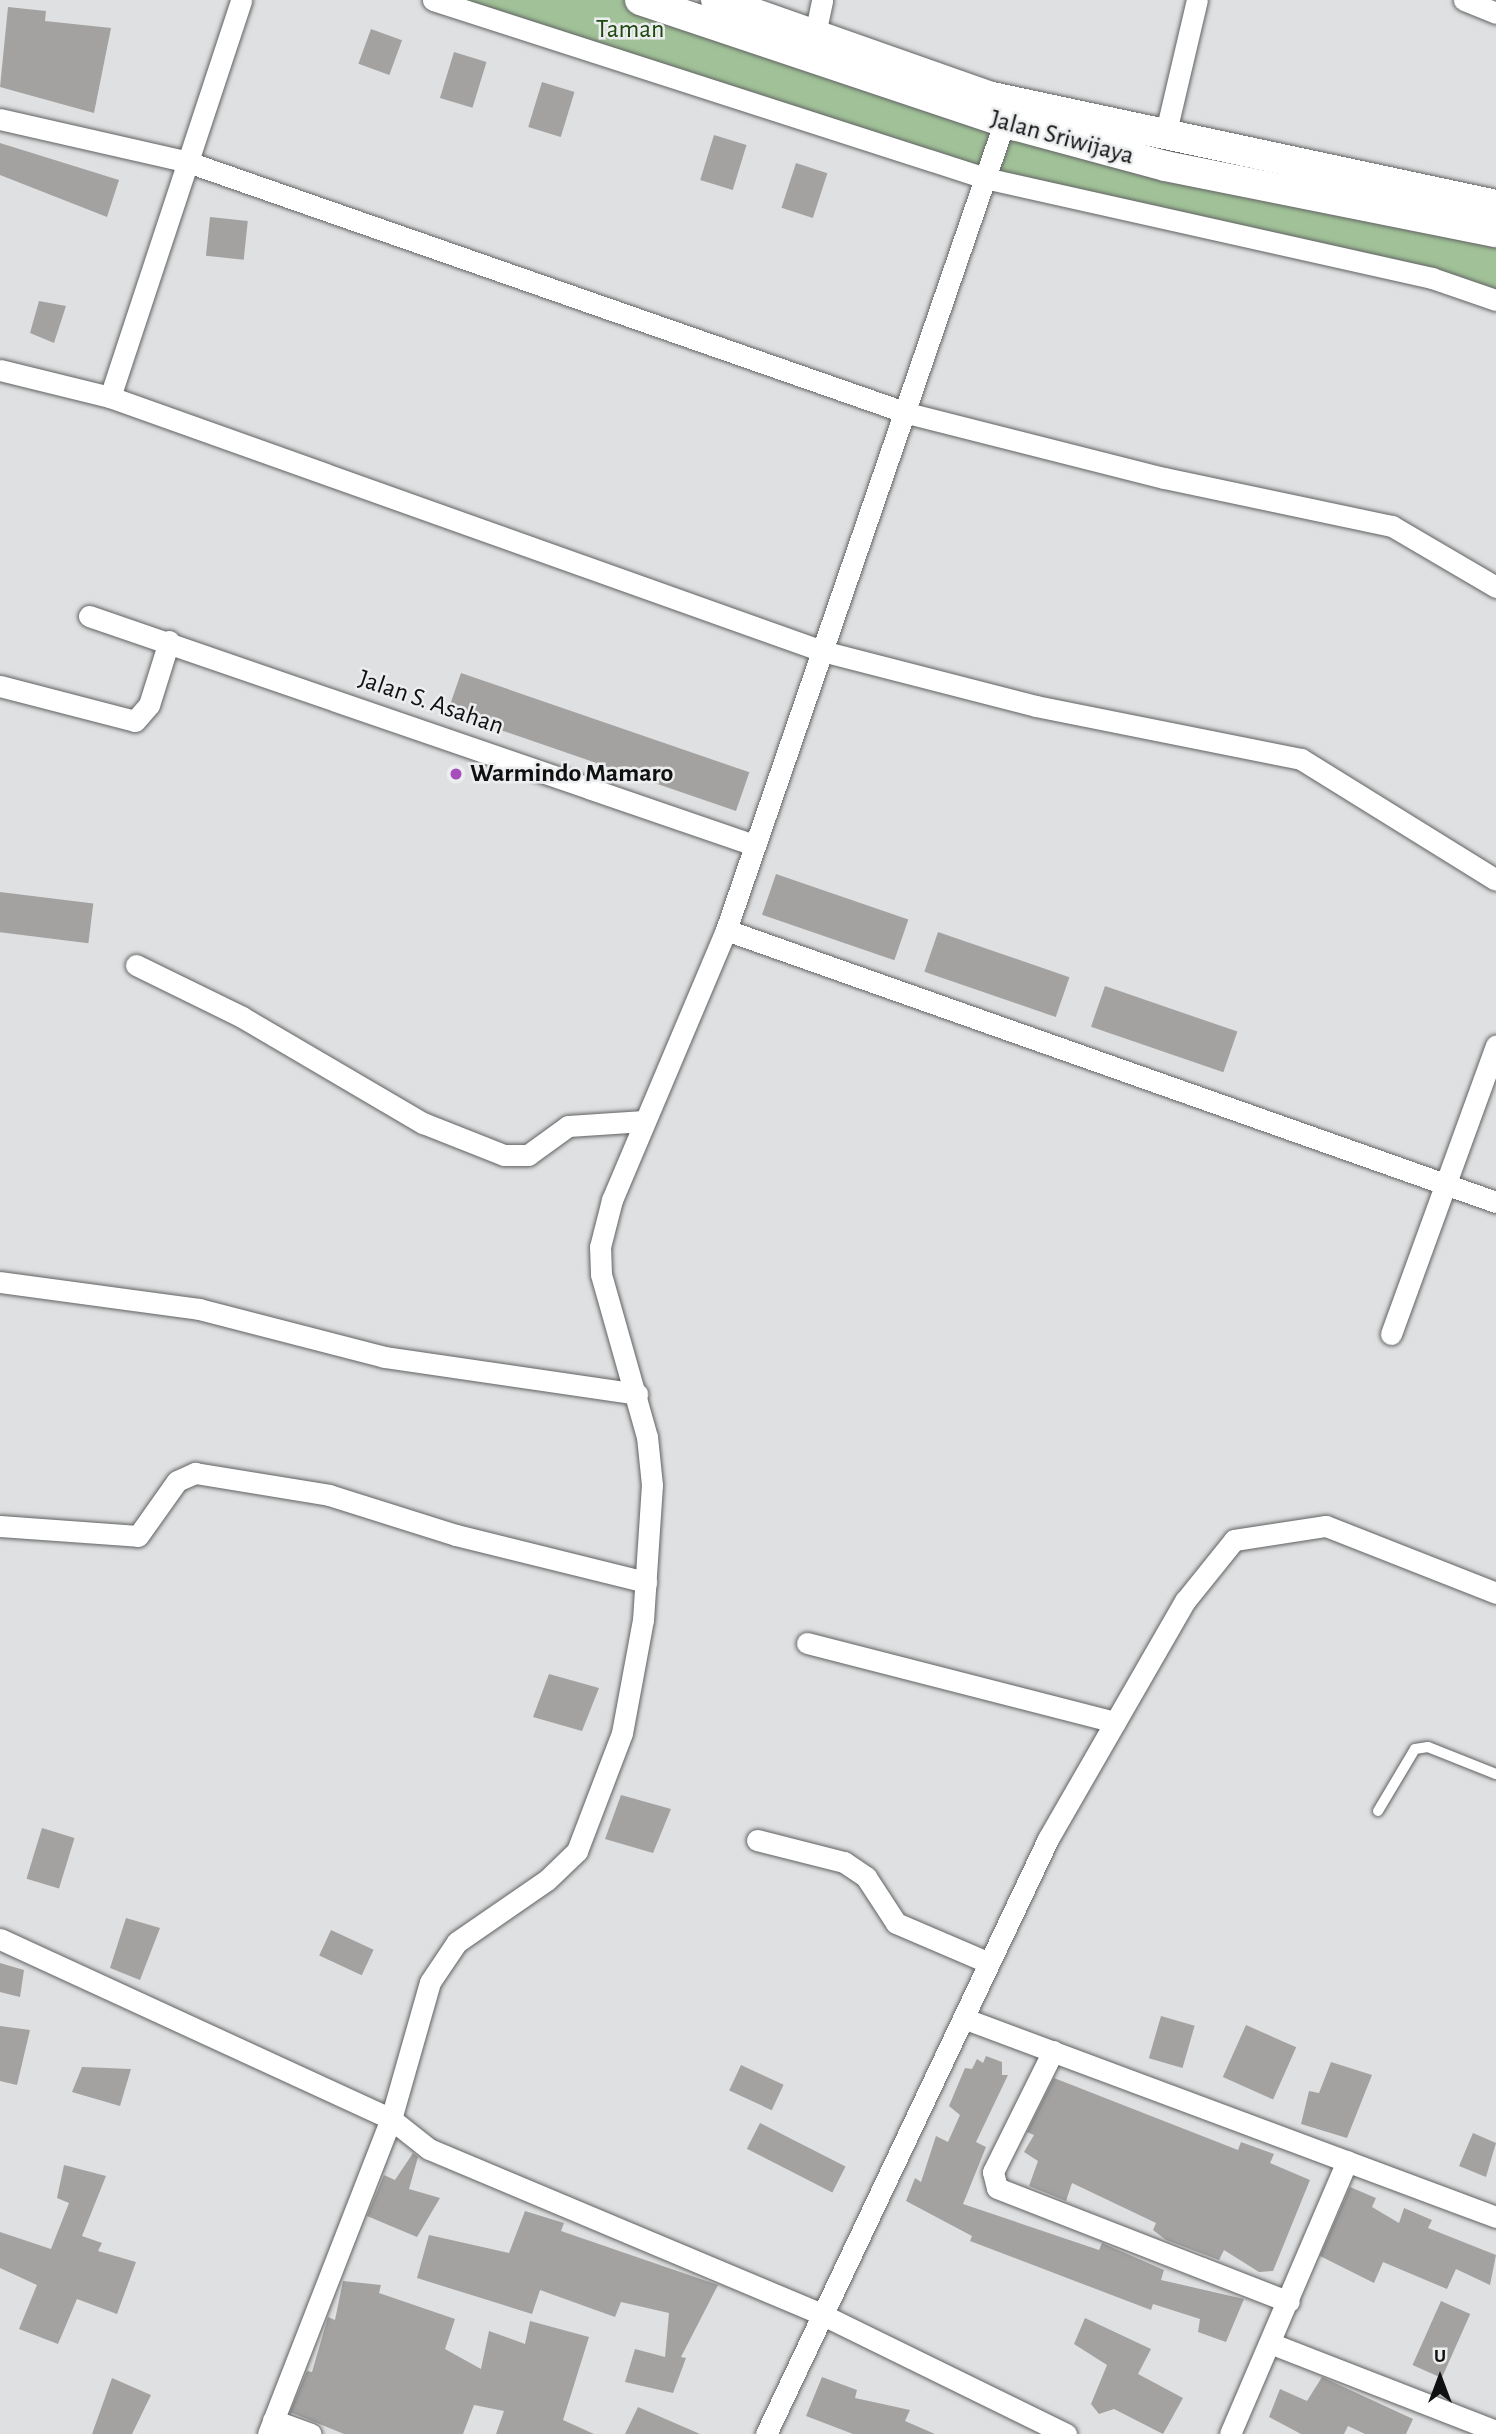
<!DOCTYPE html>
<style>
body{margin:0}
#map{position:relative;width:1496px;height:2434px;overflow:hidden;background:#dfe0e1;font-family:"Alegreya Sans",sans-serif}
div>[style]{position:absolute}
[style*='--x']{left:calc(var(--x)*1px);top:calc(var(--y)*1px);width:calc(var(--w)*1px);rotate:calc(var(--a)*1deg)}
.green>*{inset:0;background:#a1c298}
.building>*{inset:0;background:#a3a2a1;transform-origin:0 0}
.roads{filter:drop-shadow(0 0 2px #616263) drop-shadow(0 0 2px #616263)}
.service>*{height:10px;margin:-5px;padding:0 5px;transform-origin:5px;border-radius:5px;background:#fff}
.minor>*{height:21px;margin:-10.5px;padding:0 10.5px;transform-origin:10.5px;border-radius:10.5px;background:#fff}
.secondary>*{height:30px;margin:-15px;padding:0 15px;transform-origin:15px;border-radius:15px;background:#fff}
.dots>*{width:19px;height:19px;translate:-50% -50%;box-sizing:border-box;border:4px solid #ecedee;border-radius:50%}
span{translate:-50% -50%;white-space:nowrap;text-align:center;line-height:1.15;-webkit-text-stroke:5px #ecedee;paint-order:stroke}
.park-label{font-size:26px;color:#1d480e}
.street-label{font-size:26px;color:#0f1010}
.poi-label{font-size:26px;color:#0f1010;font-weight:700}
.left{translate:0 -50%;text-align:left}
.north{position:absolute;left:1405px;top:2343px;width:70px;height:70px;-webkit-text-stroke:5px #ecedee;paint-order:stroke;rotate:0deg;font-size:19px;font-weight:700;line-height:28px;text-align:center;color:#0f1010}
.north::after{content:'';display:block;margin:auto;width:24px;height:32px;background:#0f1010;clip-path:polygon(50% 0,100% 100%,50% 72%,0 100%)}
</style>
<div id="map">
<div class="green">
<i style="clip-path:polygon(441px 0,636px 0,1002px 123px,984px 176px)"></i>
<i style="clip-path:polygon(1005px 124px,1496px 234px,1496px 298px,986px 176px)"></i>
</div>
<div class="building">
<i style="clip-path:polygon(8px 7px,46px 11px,45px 21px,111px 28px,94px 113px,0 87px)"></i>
<i style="left:371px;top:29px;width:33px;height:37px;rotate:20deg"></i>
<i style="left:454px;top:52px;width:34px;height:48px;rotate:17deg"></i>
<i style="left:542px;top:82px;width:34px;height:47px;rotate:17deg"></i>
<i style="left:714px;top:135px;width:34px;height:47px;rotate:17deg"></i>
<i style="clip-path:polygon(0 143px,119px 180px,107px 217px,0 175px)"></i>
<i style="left:796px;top:163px;width:33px;height:47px;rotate:18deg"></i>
<i style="left:210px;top:217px;width:38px;height:39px;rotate:6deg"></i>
<i style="clip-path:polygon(39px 301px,66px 306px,54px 343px,30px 333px)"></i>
<i style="left:461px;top:673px;width:305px;height:41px;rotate:19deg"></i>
<i style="left:776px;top:874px;width:140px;height:43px;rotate:19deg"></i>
<i style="left:0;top:892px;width:94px;height:40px;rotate:7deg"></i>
<i style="left:938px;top:932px;width:139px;height:42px;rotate:19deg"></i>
<i style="left:1105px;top:986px;width:140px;height:43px;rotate:19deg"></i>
<i style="clip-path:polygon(549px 1674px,599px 1688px,582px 1731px,533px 1717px)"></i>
<i style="clip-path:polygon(621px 1795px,671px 1809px,653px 1853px,605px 1839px)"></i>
<i style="left:42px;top:1828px;width:34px;height:53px;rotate:17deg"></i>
<i style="clip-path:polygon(126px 1918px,160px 1928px,140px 1980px,110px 1968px)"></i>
<i style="left:331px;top:1930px;width:47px;height:28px;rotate:25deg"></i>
<i style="clip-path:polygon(0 1963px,24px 1970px,20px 1997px,0 1992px)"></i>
<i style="left:1161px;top:2016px;width:35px;height:44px;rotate:16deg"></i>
<i style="left:1246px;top:2025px;width:55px;height:57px;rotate:24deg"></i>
<i style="clip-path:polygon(0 2026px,30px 2030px,17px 2085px,0 2081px)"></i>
<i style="clip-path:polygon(986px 2056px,1002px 2062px,1002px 2075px,1008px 2075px,976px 2142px,986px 2147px,963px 2204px,1099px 2250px,1102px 2243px,1164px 2270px,1161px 2280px,1244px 2299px,1226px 2342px,1198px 2332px,1200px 2319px,1153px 2304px,1151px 2310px,970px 2241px,972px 2236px,906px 2201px,915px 2178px,921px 2182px,936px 2136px,948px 2142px,960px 2115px,949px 2106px,965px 2068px,972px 2069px,977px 2059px,983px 2063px)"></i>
<i style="clip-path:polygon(1331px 2062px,1372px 2075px,1347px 2138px,1301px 2124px,1309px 2091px,1319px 2093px)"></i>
<i style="left:741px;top:2065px;width:47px;height:28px;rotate:25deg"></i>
<i style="clip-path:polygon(82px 2067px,131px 2069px,120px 2106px,72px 2092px)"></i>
<i style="clip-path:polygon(1054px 2078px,1238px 2150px,1241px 2142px,1274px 2154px,1270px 2163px,1310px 2180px,1273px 2271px,1259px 2272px,1224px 2250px,1219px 2260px,1166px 2240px,1153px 2230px,1156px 2223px,1072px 2183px,1066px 2201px,1029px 2186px,1038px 2161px,1024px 2152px,1034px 2135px,1027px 2132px)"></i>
<i style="left:760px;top:2123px;width:96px;height:29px;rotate:27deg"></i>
<i style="clip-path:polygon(1473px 2133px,1496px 2143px,1486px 2177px,1459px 2166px)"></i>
<i style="clip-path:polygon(413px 2153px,418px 2157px,409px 2189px,440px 2198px,417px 2237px,367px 2216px,384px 2175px,395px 2180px)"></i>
<i style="clip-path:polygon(64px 2165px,106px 2176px,82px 2236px,102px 2243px,98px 2251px,136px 2262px,117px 2314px,77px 2299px,58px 2344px,19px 2329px,37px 2285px,0 2268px,0 2232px,51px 2249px,69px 2203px,57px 2198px)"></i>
<i style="clip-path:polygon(1350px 2187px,1376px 2198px,1372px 2207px,1399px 2223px,1404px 2208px,1432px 2220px,1428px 2228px,1496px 2255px,1490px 2285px,1456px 2269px,1447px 2289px,1383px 2262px,1374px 2283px,1320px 2256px)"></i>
<i style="clip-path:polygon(525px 2211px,564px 2223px,561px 2231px,718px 2285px,681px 2357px,686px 2358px,673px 2393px,625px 2382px,635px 2349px,665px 2357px,669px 2313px,621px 2302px,615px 2317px,540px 2290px,532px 2314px,417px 2278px,429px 2235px,509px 2253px)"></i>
<i style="clip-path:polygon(343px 2281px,381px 2285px,379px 2293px,455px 2319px,445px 2349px,481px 2369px,489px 2331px,525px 2344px,530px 2321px,589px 2337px,563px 2420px,594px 2434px,496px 2434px,504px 2411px,474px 2405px,463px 2434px,344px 2434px,290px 2412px,307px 2371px,312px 2372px,328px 2317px,335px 2320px)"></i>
<i style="left:1441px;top:2301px;width:32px;height:70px;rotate:24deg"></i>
<i style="clip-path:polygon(1085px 2318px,1151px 2349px,1138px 2374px,1183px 2398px,1163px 2434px,1114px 2409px,1099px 2414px,1091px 2404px,1107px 2365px,1074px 2344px)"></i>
<i style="clip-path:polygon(822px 2377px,857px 2390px,855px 2398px,910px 2410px,905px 2421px,935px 2434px,853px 2434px,806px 2416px)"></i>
<i style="clip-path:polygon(1322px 2377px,1413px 2419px,1406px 2434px,1365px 2434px,1348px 2426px,1344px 2434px,1301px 2434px,1269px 2417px,1280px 2389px,1307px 2401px)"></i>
<i style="clip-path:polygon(112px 2378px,151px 2395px,132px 2434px,92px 2434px)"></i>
<i style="clip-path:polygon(638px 2407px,700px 2434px,625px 2434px)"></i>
</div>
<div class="roads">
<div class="service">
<i style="--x:1378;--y:1811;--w:72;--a:-59.2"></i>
<i style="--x:1415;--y:1749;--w:13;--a:-9"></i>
<i style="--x:1428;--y:1747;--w:73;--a:21.7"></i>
</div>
<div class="minor">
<i style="--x:433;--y:0;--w:580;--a:17.87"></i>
<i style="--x:985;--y:178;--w:458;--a:12.6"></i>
<i style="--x:1432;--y:278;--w:68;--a:19"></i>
<i style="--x:1464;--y:0;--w:35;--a:22"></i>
<i style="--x:815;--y:34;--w:35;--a:-78"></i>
<i style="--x:0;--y:119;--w:190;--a:12.8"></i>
<i style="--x:185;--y:161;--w:765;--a:19.24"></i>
<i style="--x:907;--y:413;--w:265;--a:14.2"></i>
<i style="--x:1164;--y:478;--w:233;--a:11.9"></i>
<i style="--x:1392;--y:526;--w:121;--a:30.4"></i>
<i style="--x:1165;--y:136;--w:140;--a:-76.8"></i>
<i style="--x:0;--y:370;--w:113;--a:13.8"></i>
<i style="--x:110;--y:397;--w:756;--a:19.63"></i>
<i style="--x:822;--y:651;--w:221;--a:14.4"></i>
<i style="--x:1036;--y:706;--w:270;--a:11.3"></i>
<i style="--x:1301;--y:759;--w:229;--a:31.8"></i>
<i style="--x:110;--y:397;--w:418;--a:-71.7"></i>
<i style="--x:89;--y:616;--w:703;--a:19"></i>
<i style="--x:0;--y:686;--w:139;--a:14.5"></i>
<i style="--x:135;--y:721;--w:21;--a:-49"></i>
<i style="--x:149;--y:705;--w:67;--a:-72.6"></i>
<i style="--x:726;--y:930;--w:817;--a:19.46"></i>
<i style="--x:136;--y:965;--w:118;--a:26.1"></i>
<i style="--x:242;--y:1017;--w:210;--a:30.4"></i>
<i style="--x:423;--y:1123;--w:87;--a:21.6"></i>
<i style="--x:504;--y:1155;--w:24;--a:0"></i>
<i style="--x:528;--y:1155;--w:49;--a:-35.9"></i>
<i style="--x:568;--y:1126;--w:76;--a:-3.8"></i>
<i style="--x:0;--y:1282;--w:201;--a:7.7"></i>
<i style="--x:199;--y:1309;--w:191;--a:14.5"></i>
<i style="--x:384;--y:1357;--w:256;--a:8.3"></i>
<i style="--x:1391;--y:1334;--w:307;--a:-70"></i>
<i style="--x:0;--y:1526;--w:138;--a:4.1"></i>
<i style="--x:138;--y:1536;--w:67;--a:-54.7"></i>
<i style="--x:177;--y:1481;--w:20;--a:-24"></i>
<i style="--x:195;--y:1473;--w:136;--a:9.3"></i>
<i style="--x:329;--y:1495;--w:133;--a:17.5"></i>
<i style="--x:456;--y:1535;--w:196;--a:13.9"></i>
<i style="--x:807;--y:1643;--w:318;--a:14.4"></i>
<i style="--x:757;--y:1840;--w:90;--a:14.2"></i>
<i style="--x:844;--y:1862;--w:27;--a:34"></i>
<i style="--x:866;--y:1877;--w:55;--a:56.9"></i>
<i style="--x:896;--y:1923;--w:99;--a:23.2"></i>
<i style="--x:0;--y:1939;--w:430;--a:24.7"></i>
<i style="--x:391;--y:2119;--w:48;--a:38.3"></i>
<i style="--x:429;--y:2149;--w:425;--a:22.8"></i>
<i style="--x:821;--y:2314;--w:273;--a:26.1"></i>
<i style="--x:963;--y:2018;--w:569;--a:20.47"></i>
<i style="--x:1053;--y:2051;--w:135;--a:116.4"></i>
<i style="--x:993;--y:2172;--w:16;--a:76"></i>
<i style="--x:997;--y:2188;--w:313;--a:21.3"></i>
<i style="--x:1270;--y:2343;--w:243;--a:21.3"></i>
<i style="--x:273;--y:2420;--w:40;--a:20.2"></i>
<i style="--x:268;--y:2434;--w:338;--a:-68.7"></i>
<i style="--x:391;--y:2119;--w:142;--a:-74.1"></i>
<i style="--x:430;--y:1982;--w:48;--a:-56"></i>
<i style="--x:457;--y:1942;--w:109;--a:-34.6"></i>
<i style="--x:547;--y:1880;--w:42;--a:-44"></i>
<i style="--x:577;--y:1851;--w:126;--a:-69.1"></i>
<i style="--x:622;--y:1733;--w:115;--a:-79.5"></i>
<i style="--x:643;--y:1620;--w:135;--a:-86.2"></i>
<i style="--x:652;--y:1485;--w:48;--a:-95.9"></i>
<i style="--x:647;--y:1437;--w:169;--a:-105.8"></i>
<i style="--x:601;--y:1274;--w:27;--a:-92"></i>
<i style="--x:600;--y:1247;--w:49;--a:-75.7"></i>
<i style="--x:612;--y:1200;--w:293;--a:-67.1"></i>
<i style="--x:726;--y:930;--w:854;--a:-70.99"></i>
<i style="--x:766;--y:2434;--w:658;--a:-64.64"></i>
<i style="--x:1048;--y:1839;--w:275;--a:-60.1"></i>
<i style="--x:1185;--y:1601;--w:78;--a:-51.2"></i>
<i style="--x:1234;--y:1540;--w:93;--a:-8.7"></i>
<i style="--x:1326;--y:1526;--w:183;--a:21.5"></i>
<i style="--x:1230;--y:2434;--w:297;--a:-66.8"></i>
</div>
<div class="secondary">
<i style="--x:640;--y:0;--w:397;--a:18.5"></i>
<i style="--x:1017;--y:126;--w:153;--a:15.1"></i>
<i style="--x:1165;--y:166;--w:338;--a:11.3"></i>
<i style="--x:716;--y:0;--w:293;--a:19.4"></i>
<i style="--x:992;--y:97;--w:515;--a:12.09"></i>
</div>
</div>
<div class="dots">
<i style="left:456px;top:774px;background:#a64fbc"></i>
</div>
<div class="park-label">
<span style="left:630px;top:30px">Taman</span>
</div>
<div class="street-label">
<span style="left:1062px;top:138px;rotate:15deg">Jalan Sriwijaya</span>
<span style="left:431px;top:703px;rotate:19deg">Jalan S. Asahan</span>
</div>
<div class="poi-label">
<span class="left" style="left:470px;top:774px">Warmindo Mamaro</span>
</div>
<div class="north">U</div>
</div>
